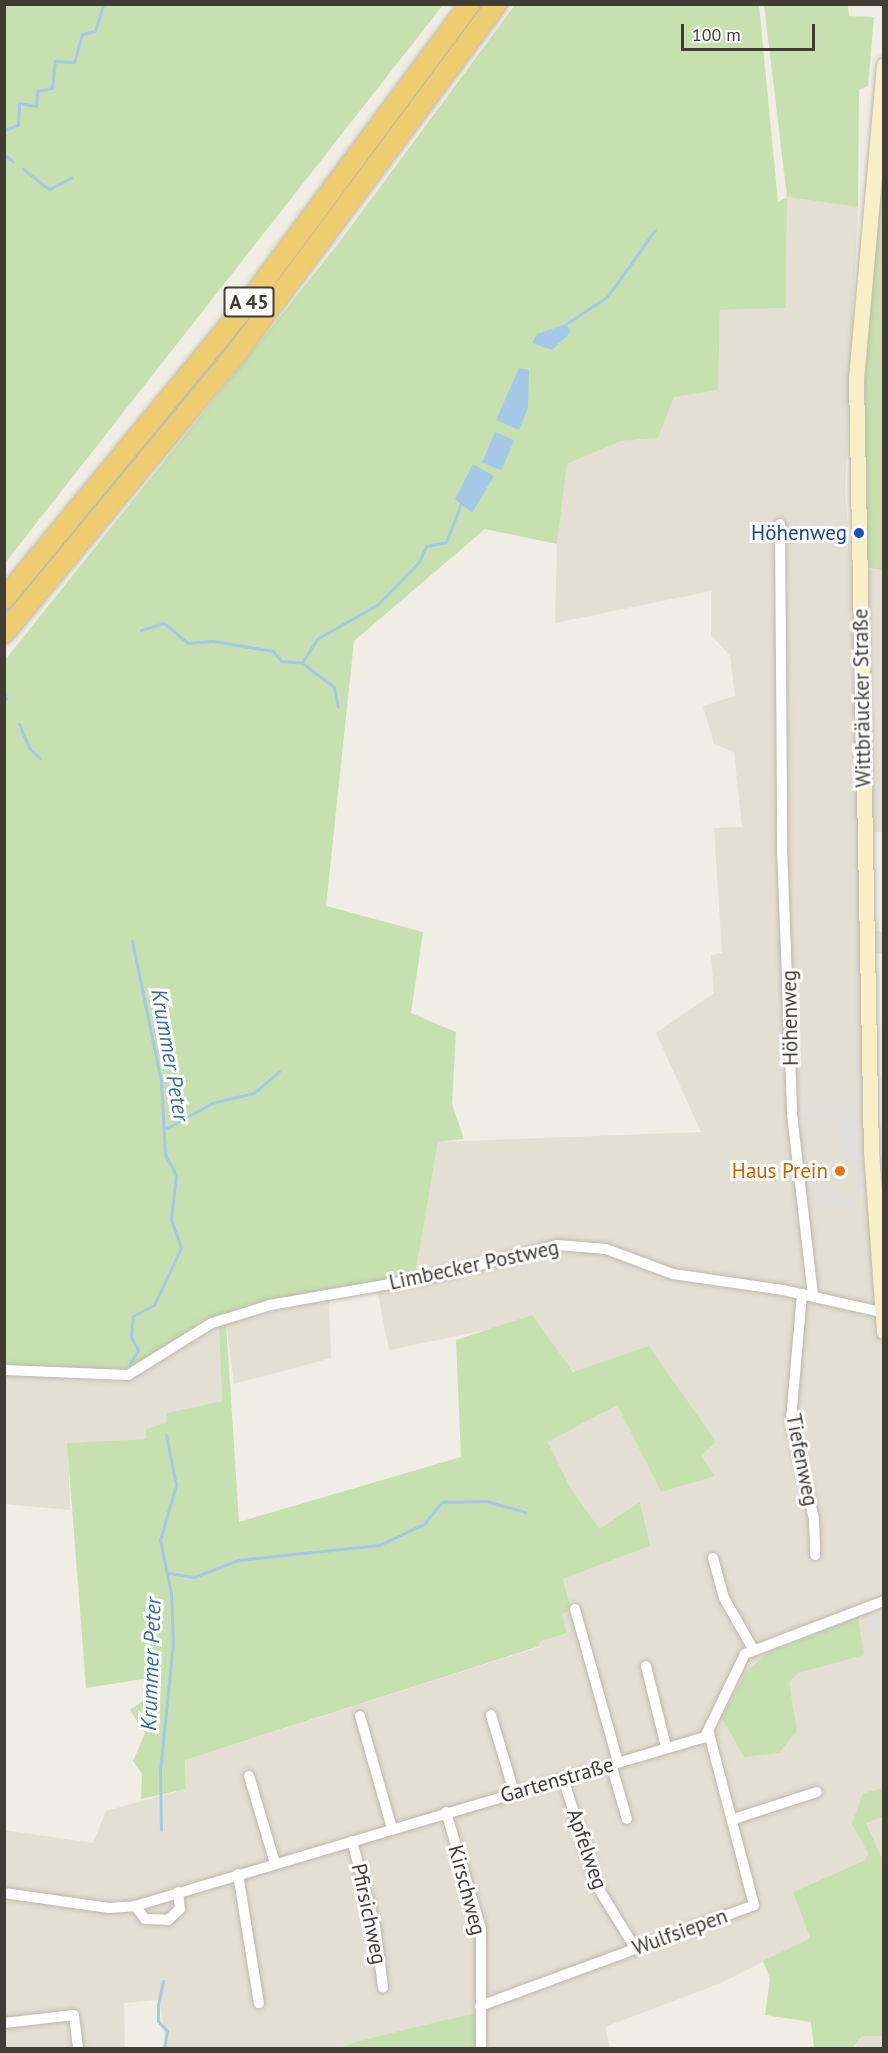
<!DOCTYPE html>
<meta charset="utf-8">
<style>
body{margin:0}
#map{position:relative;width:888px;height:2053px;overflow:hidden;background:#f0ede4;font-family:"PT Sans",sans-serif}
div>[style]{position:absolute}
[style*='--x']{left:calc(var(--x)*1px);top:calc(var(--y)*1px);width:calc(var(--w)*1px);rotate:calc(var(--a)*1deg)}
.residential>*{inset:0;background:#e3dfd3}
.green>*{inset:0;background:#c7e0b0}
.parking>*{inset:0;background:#e1dfdc}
.round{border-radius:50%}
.water>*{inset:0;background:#a6c8e7;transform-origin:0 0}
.stream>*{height:3px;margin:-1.5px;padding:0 1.5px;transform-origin:1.5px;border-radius:1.5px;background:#a6c8e7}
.roads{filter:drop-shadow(0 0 2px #bdb8ab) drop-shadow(0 0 2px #bdb8ab)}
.minor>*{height:10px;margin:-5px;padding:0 5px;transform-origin:5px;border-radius:5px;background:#fff}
.secondary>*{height:15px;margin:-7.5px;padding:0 7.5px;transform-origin:7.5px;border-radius:7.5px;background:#f8efc6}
.motorway>*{height:20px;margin:-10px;padding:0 10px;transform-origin:10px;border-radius:10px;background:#eecd71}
.dots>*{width:16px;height:16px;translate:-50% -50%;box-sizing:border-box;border:3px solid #fff;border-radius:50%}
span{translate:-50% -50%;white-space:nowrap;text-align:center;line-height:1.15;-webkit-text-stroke:6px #fff;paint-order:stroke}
.shield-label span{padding:2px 4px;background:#fff;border:2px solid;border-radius:4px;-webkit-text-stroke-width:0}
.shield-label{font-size:20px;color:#413d35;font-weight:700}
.transit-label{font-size:21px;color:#164399}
.right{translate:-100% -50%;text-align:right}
.street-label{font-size:21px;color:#413d35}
.food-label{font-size:21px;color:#c56008}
.water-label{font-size:22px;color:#3a6ea0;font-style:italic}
.frame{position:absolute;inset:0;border:6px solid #413d35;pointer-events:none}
.scale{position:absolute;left:681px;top:24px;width:134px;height:27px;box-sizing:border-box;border:3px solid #413d35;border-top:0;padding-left:8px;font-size:18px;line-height:21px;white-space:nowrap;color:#413d35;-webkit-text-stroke:4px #fff;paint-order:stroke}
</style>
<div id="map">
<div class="residential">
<i style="clip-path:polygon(787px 197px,858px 207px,845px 490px,851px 566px,884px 571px,883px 832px,857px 832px,861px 929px,884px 932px,883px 953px,861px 952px,864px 1176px,884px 1178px,884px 1788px,863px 1793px,868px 1853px,865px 1860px,793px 1892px,810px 1938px,721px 1983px,605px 2027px,610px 2048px,476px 2048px,473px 2013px,339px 2048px,166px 2048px,160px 2000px,124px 2003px,125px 2048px,5px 2048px,4px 1830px,93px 1843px,106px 1811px,186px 1789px,185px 1760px,540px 1647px,539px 1642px,567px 1633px,561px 1614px,571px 1610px,563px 1579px,650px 1546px,600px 1529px,571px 1489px,548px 1442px,617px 1405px,661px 1492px,716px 1442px,491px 1329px,389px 1350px,377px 1290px,413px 1283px,438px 1142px,701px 1132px,656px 1033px,714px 993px,711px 955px,722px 953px,714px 828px,742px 827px,734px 752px,714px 744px,703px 706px,735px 696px,730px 656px,711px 635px,711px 591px,555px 623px,557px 544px,567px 464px,621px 441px,658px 438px,674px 396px,718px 390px,720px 310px,786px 308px)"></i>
<i style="clip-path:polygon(329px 1298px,331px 1358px,234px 1384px,226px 1323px)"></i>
<i style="clip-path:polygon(219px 1325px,222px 1401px,167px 1413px,167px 1423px,147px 1439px,68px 1443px,70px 1510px,5px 1504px,5px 1372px,118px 1382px,144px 1372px)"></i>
<i style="clip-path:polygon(883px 1817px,883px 1860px,866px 1823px)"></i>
<i style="clip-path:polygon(862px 2036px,883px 2036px,883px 2048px,854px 2048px)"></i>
</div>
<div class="green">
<i style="clip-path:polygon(5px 4px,443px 5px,5px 563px,4px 5px)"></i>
<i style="clip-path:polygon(515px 5px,759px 5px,778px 202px,787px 197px,764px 5px,848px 5px,849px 16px,874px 17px,868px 86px,859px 90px,858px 207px,787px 197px,786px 308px,720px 310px,718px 390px,674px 397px,658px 438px,621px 441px,567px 464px,557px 544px,485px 529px,354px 641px,326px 906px,423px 932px,411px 1013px,456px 1032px,452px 1104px,464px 1139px,438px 1142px,415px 1274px,259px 1302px,210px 1321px,127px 1374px,5px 1365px,5px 660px,338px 244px)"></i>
<i style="clip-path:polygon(883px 161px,883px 571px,866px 567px,865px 380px)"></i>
<i style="clip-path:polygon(532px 1315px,573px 1372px,649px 1346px,716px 1442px,701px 1456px,715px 1476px,661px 1492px,617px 1405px,548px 1442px,571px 1489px,600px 1529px,640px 1502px,650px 1546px,563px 1579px,571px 1610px,562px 1614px,567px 1633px,539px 1642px,540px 1646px,185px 1760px,186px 1789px,141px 1799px,142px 1774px,133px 1761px,145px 1733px,130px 1710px,148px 1697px,149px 1678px,86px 1688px,67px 1443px,146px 1439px,146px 1429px,166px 1423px,167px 1413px,222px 1401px,219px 1325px,226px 1323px,239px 1522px,461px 1457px,456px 1340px)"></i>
<i style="clip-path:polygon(858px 1617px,864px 1655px,798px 1673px,789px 1682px,797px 1731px,779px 1753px,744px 1757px,722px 1718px,746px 1672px,768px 1653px)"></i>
<i style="clip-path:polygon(883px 1788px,883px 1817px,866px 1823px,883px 1860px,883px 2036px,862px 2036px,853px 2048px,814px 2048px,811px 2022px,765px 2015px,770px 1979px,763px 1961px,810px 1938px,793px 1892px,865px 1860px,868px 1853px,852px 1824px,863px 1793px)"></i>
<i style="clip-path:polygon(474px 2013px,476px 2048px,339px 2048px,355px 2042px)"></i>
</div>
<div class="parking">
<i style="clip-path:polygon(857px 1104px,858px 1145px,863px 1145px,865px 1197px,858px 1197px,852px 1155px,843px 1155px,839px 1147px,838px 1118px,798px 1119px,798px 1106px)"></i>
<i style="clip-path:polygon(807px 1182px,842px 1186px,843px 1196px,851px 1196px,852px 1211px,808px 1201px)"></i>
<i class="round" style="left:866px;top:1616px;width:18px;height:18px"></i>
</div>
<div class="water">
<i style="clip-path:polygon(566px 324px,571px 332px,552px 350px,532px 343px,537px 334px)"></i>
<i style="clip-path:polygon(519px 368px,529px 370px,528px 408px,519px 430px,496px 420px)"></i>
<i style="left:495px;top:432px;width:21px;height:33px;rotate:23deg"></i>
<i style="clip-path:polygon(473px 464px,494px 476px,472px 513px,455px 499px)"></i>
</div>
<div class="stream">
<i style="--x:4;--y:130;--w:15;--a:-20"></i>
<i style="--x:18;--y:125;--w:22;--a:-87"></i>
<i style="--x:19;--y:103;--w:17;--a:10"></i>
<i style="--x:36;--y:106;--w:15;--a:-86"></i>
<i style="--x:37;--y:91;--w:15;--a:-11"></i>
<i style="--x:52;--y:88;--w:27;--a:-84"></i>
<i style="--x:55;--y:61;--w:19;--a:3"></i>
<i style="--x:74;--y:62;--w:29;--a:-74"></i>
<i style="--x:82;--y:34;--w:13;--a:-13"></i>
<i style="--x:95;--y:31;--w:28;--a:-73"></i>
<i style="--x:4;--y:154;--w:11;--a:41"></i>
<i style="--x:23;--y:169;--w:33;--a:38"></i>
<i style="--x:49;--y:189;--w:25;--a:-27"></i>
<i style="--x:566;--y:324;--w:49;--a:-33.4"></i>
<i style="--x:607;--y:297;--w:82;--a:-54.4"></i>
<i style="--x:141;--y:630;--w:24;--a:-17"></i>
<i style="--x:164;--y:623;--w:31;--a:40"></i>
<i style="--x:188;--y:643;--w:25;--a:-5"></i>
<i style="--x:213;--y:641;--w:61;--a:9.5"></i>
<i style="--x:273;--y:651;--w:13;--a:51"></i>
<i style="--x:281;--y:661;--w:21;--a:5"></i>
<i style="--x:302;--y:663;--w:28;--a:-58"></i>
<i style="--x:317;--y:639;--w:70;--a:-29.8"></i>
<i style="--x:378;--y:604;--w:59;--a:-45.7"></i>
<i style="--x:419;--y:562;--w:17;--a:-66"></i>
<i style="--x:426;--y:546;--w:20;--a:-11"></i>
<i style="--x:446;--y:542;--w:44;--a:-68.7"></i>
<i style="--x:302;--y:663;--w:40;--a:37"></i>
<i style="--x:334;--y:687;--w:20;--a:79"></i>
<i style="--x:4;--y:693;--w:6;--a:72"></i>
<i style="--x:19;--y:724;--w:26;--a:67"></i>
<i style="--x:29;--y:748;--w:15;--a:42"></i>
<i style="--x:167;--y:1128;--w:51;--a:-29.1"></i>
<i style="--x:212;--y:1103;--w:43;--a:-13.4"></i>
<i style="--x:254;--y:1093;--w:33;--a:-41"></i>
<i style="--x:130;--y:1363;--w:15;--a:-58"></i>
<i style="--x:138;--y:1350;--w:15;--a:-118"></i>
<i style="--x:131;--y:1337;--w:21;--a:-85"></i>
<i style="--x:133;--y:1316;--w:24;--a:-28"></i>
<i style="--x:154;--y:1305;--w:63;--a:-64.7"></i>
<i style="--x:181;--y:1248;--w:31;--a:-109"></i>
<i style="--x:171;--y:1219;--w:44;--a:-83.5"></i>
<i style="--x:176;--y:1175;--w:24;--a:-118"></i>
<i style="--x:165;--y:1154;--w:73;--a:-93.1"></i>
<i style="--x:161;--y:1081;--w:143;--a:-101.7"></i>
<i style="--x:169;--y:1573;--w:25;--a:9"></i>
<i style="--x:194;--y:1577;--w:47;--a:-21.1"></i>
<i style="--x:238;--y:1560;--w:142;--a:-6.1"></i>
<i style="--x:379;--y:1545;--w:50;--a:-25"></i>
<i style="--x:424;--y:1524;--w:28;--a:-51"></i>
<i style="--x:442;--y:1502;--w:44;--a:-1.3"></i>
<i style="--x:486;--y:1501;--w:41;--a:15.8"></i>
<i style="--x:161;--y:1830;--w:59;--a:-91"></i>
<i style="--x:160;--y:1771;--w:128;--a:-84.2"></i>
<i style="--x:173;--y:1644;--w:51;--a:-92.2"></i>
<i style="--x:171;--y:1593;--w:54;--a:-101.7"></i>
<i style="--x:160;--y:1540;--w:57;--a:-73.8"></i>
<i style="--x:176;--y:1485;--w:51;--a:-101.3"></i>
<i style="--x:163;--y:1981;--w:25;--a:102"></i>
<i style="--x:158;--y:2005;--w:16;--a:90"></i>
<i style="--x:158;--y:2021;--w:13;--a:48"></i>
<i style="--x:167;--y:2031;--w:17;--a:100"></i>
</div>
<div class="roads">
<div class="minor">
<i style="--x:780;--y:524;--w:324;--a:89.6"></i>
<i style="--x:782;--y:848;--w:266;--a:87.8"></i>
<i style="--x:792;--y:1114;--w:183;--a:83.4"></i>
<i style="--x:802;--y:1294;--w:127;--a:95"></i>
<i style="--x:791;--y:1421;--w:101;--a:76.8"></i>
<i style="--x:814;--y:1519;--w:36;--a:88"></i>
<i style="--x:4;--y:1370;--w:124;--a:2.3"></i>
<i style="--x:128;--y:1375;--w:99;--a:-31.8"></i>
<i style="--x:212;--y:1323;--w:61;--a:-17.2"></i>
<i style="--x:270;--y:1305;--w:175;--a:-9.9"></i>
<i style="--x:442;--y:1275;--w:119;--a:-14.6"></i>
<i style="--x:557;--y:1245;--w:49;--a:4.7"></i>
<i style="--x:606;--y:1249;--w:72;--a:20.5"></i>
<i style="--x:673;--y:1274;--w:111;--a:8.3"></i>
<i style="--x:783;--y:1290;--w:100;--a:12.7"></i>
<i style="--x:713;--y:1558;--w:41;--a:74.6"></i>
<i style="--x:724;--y:1598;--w:59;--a:60.4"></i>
<i style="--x:575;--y:1609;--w:159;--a:74.3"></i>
<i style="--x:646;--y:1666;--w:83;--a:76.1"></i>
<i style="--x:491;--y:1715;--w:80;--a:73.4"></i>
<i style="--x:360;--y:1716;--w:116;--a:74.1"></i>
<i style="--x:611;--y:1764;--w:57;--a:73.8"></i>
<i style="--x:249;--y:1776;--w:91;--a:73.4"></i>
<i style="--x:563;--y:1778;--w:113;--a:72.5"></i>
<i style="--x:597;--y:1886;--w:73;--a:58.5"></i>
<i style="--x:446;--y:1812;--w:122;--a:73.3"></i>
<i style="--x:481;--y:1929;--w:119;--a:90"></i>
<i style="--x:734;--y:1819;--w:87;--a:-18"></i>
<i style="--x:352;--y:1841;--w:88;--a:74.9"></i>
<i style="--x:375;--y:1926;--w:62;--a:82.5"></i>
<i style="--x:238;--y:1874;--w:131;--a:80.8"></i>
<i style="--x:4;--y:1893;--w:106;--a:8.1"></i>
<i style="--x:109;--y:1908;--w:26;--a:-4"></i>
<i style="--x:135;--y:1906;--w:595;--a:-16.51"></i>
<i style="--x:705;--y:1737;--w:92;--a:-64.3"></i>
<i style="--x:745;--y:1654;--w:149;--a:-20.9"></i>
<i style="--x:135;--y:1906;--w:16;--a:52"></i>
<i style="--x:145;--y:1919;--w:23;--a:2"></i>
<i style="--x:168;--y:1920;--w:16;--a:-43"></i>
<i style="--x:180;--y:1909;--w:17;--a:-97"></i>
<i style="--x:480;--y:2006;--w:292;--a:-20.2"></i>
<i style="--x:754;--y:1905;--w:177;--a:-104.7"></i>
<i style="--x:4;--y:2023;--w:70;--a:-6.5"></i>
<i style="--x:74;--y:2015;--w:33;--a:83"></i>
</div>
<div class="secondary">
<i style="--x:884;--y:65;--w:314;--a:95.1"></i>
<i style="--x:856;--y:378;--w:772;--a:88.89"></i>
<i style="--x:871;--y:1150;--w:182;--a:85.9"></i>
</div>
<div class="motorway">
<i style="--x:4;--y:599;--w:379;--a:-50.5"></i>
<i style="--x:245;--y:307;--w:377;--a:-53.4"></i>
<i style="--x:4;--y:633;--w:366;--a:-50.3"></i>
<i style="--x:238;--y:351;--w:433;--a:-53.3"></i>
</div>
</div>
<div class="dots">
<i style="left:859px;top:533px;background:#1a4fb4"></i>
<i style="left:840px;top:1171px;background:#e8710a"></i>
</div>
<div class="shield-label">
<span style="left:249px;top:302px">A 45</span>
</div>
<div class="transit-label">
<span class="right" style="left:847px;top:533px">Höhenweg</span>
</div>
<div class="street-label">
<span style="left:862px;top:698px;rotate:-91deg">Wittbräucker Straße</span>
<span style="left:790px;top:1018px;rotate:-91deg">Höhenweg</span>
<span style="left:474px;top:1265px;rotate:-12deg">Limbecker Postweg</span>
<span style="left:802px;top:1460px;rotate:79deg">Tiefenweg</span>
<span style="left:557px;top:1780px;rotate:-16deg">Gartenstraße</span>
<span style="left:587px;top:1849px;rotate:71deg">Apfelweg</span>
<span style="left:467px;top:1890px;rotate:75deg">Kirschweg</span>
<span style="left:369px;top:1914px;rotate:78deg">Pfirsichweg</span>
<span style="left:680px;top:1932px;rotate:-20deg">Wulfsiepen</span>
</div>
<div class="food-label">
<span class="right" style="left:828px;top:1171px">Haus Prein</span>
</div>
<div class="water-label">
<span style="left:170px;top:1055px;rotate:80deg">Krummer Peter</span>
<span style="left:151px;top:1664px;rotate:-88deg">Krummer Peter</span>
</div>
<div class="frame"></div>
<div class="scale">100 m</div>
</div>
